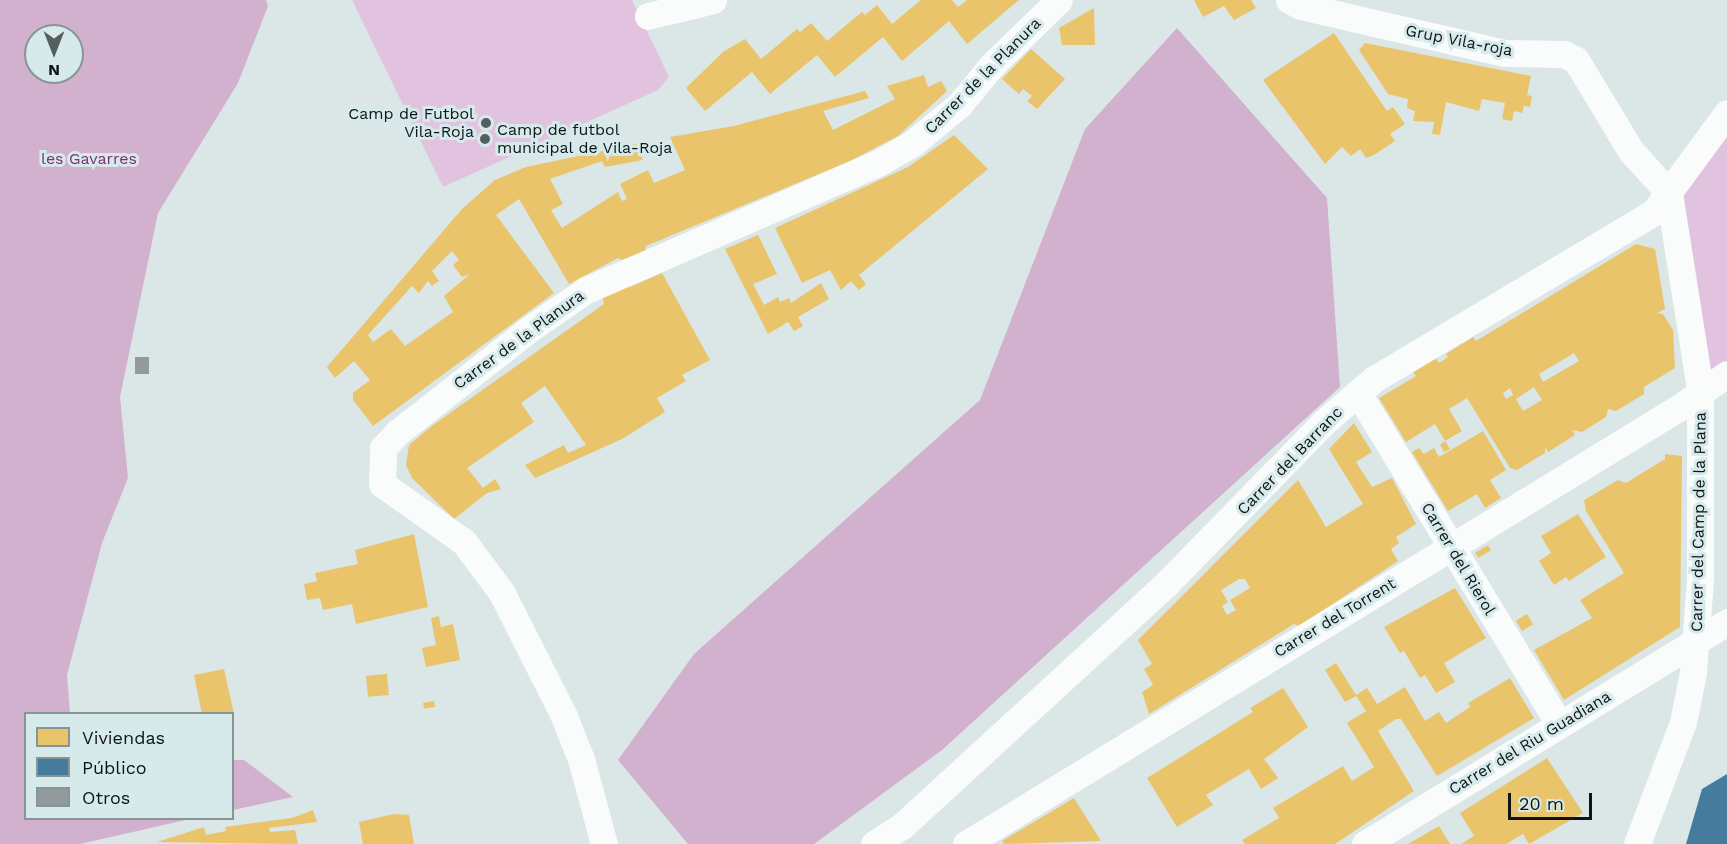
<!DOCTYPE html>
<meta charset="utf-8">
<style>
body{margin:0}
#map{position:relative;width:1727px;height:844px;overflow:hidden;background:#dbe6e7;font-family:"Work Sans",sans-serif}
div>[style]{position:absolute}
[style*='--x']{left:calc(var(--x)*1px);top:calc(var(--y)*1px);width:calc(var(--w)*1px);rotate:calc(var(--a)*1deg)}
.green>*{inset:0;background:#e2c3df}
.forest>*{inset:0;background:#d2b1cf}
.homes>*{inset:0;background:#e9c46a;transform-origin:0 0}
.public>*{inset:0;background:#457b9d}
.building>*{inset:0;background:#929a9b;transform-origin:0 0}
.street>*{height:27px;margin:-13.5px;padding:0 13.5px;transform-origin:13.5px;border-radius:13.5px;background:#fafbfb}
.dots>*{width:16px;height:16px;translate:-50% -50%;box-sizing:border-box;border:3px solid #d6eaec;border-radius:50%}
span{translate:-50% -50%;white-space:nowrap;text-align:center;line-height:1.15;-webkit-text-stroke:6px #d6eaec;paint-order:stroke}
.street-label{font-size:16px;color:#0e1516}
.poi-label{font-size:16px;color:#0e1516}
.right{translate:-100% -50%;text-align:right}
.left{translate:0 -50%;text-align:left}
.park-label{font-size:16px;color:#7e2e72}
.legend{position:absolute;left:24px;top:712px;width:210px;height:108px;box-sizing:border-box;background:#d6eaec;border:2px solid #869596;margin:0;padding:8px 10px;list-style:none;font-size:18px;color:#0e1516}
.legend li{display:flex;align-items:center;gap:12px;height:30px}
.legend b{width:30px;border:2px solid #869596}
.north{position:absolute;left:24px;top:24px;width:60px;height:60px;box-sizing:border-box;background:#d6eaec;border:2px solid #869596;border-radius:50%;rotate:180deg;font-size:16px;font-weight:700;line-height:24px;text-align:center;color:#0e1516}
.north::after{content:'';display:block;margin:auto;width:21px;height:27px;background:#565e5f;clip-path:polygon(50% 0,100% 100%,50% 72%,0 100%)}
.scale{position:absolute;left:1508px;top:793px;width:84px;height:27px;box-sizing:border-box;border:3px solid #0e1516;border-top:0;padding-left:8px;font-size:18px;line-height:21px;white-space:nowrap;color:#0e1516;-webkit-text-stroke:4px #d6eaec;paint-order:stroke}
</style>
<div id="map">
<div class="green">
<i style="clip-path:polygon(352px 0,632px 0,669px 77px,658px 90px,443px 187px)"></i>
<i style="clip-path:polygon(1727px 133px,1727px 368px,1704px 383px,1681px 197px)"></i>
</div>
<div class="forest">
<i style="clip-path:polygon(evenodd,0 0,266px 0,268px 6px,238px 83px,158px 213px,120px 397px,128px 478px,102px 543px,67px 675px,70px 713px,26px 714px,26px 818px,190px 819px,80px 844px,0 844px,0 0,36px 36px,72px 36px,72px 72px,36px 72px,36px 36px)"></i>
<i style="clip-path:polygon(1177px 28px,1327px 198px,1340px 387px,942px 750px,814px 844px,688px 844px,618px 760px,694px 654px,980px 400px,1085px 129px)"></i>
<i style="clip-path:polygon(233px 760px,244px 760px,293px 797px,233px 810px)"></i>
</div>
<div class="homes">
<i style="clip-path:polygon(921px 0,952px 0,958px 7px,967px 0,1019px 0,967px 44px,949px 21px,902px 61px,883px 37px,835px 77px,817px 55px,770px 94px,752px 72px,705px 111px,686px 88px,723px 52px,745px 39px,761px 59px,797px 29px,800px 32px,811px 23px,827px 41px,862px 12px,865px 15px,877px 5px,892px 24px)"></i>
<i style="clip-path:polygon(1194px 0,1251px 0,1256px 8px,1234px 20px,1224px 6px,1203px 17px)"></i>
<i style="clip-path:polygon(1094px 8px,1095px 45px,1062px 45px,1059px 28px)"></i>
<i style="clip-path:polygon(1334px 33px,1387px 111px,1393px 107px,1405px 124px,1390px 134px,1395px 141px,1374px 155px,1366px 158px,1360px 149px,1351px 156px,1342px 147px,1325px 164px,1263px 80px)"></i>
<i style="clip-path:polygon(1365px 43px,1531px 76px,1527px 95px,1532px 96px,1530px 107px,1524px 106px,1522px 113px,1514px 111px,1512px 121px,1502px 119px,1505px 103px,1482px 99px,1479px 111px,1446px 102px,1440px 135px,1432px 134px,1434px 122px,1413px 121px,1415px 111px,1407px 108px,1408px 99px,1388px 94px,1359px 50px)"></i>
<i style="clip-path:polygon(1031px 49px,1065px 79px,1037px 109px,1027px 101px,1032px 96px,1023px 89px,1019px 94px,1002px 79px)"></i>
<i style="clip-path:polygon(evenodd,924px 75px,928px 87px,941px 81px,947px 91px,898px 136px,850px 161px,646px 246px,645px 251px,622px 260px,618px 258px,569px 284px,519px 199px,496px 215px,554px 293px,373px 426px,353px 400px,353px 393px,370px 380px,354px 361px,335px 378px,327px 367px,462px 209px,495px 180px,526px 167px,636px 144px,643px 160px,605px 167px,602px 161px,550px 179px,563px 204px,551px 210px,562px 228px,618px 192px,622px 201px,627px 199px,620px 184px,648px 170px,654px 183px,685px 170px,670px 137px,734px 126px,865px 91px,869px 98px,823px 111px,833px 130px,895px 99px,887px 86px,924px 75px,452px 251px,459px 260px,453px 265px,462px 277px,470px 274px,444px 296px,453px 312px,405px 346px,391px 329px,373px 342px,368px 335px,412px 286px,419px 293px,428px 281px,432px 286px,439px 281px,432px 271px,452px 251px)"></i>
<i style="clip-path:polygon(954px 135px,988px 169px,859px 275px,866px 284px,859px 290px,851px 281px,841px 290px,830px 270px,802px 283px,775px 228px,908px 167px)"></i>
<i style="clip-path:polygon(758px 235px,777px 274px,753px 284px,764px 305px,778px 297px,780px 302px,789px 298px,791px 303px,821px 283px,829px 299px,798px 317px,803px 326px,794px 331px,788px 322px,768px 334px,725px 249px)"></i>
<i style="clip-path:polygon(evenodd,1636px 244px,1655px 249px,1665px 309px,1657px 313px,1663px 314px,1673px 330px,1675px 368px,1644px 387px,1644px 394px,1616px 411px,1608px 409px,1606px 417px,1582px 432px,1572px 430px,1575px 435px,1548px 452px,1545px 447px,1545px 453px,1517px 470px,1510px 468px,1467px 398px,1449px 409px,1462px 431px,1445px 441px,1450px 449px,1444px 452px,1440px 445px,1445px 441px,1435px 424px,1406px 442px,1379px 398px,1416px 376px,1413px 372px,1436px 358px,1439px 363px,1448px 357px,1446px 354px,1473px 337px,1476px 341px,1636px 244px,1574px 353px,1579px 361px,1543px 382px,1539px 374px,1574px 353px,1636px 244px,1534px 387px,1542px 400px,1523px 411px,1516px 399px,1534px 387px,1636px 244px,1510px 388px,1513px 395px,1506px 399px,1503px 393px,1510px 388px)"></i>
<i style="clip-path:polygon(662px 273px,710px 360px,682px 375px,686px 381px,657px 398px,665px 412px,622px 439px,535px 478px,525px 465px,564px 445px,568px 453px,586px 445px,545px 386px,521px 403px,534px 422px,467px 468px,483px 488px,495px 479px,501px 489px,487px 493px,454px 519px,412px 478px,406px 465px,409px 445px,433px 425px,604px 304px,602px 296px,627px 282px,630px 287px)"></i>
<i style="clip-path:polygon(evenodd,1354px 423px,1372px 452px,1356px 462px,1372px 487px,1392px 478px,1416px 524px,1396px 537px,1399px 543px,1391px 549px,1398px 561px,1299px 626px,1294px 624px,1149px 714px,1142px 692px,1153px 685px,1144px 669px,1152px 664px,1138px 640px,1298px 480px,1326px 527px,1363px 504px,1329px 449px,1354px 423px,1239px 579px,1245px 579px,1250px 588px,1230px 600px,1236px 610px,1227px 615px,1222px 606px,1228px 602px,1221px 590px,1239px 579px)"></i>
<i style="clip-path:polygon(1483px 431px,1506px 470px,1490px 480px,1501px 498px,1485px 508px,1477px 494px,1448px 511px,1412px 452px,1419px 448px,1424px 454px,1434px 448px,1439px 457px)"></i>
<i style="clip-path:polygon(1665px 454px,1682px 456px,1680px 627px,1564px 700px,1534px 650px,1592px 618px,1580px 600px,1624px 573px,1586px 511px,1584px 500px,1618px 480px,1626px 483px,1665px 459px)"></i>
<i style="clip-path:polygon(1578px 514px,1606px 557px,1569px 581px,1566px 577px,1554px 585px,1539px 561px,1551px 553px,1541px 536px)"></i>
<i style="clip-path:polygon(414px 534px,428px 607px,356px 624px,352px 604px,323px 610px,320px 598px,307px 600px,304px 584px,317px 581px,315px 573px,358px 564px,355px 550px)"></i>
<i style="left:1488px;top:545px;width:6px;height:15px;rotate:59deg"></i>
<i style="clip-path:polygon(1455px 588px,1486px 638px,1444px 663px,1455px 682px,1436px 693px,1425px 675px,1420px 678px,1404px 651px,1400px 653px,1384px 627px)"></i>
<i style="left:1527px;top:614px;width:12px;height:13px;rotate:59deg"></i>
<i style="clip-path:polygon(439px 616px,441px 627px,453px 624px,460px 660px,426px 667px,422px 648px,436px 645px,431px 618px)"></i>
<i style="clip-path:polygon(1336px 663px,1356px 695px,1367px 688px,1377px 704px,1405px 687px,1425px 721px,1439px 712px,1446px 723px,1470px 707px,1468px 703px,1510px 678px,1534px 718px,1437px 776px,1401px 719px,1396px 719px,1378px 731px,1414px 791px,1335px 844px,1245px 844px,1242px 840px,1279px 818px,1273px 808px,1343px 766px,1352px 781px,1374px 767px,1347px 723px,1366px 711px,1356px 696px,1345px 702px,1325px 670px)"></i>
<i style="clip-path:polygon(224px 669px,234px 714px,202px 714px,194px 675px)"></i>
<i style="left:387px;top:674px;width:21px;height:21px;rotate:85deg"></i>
<i style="clip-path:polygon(1283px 688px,1308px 727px,1264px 759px,1278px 778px,1261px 789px,1249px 769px,1206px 795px,1213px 805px,1177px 827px,1147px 778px,1253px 712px,1250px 708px)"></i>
<i style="left:434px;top:701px;width:6px;height:11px;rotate:81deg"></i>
<i style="clip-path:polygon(1547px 758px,1583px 813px,1529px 844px,1523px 834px,1506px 844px,1461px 844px,1474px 836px,1460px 813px)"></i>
<i style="clip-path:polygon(1074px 798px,1101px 841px,1004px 844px,1002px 841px)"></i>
<i style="clip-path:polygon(313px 810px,317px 822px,269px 828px,270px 832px,295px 830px,298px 844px,157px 842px,204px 827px,206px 835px,226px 831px,225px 827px,292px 818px)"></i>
<i style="clip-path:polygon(394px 814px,409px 815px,414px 844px,363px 844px,359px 822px)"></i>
<i style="clip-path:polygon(1439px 826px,1450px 844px,1408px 844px)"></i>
</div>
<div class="public">
<i style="clip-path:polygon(1727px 774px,1727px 844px,1686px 844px,1702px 789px)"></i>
</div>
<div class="building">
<i style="left:135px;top:357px;width:14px;height:17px"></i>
</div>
<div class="street">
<i style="--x:1289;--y:0;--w:13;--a:27"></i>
<i style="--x:1301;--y:6;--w:209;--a:13"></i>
<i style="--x:1505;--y:53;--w:59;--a:1"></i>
<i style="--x:1564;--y:54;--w:13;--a:27"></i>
<i style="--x:1576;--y:60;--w:106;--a:58.9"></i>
<i style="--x:1631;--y:151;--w:57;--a:47.9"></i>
<i style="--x:648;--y:16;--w:67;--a:-13.8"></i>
<i style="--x:1358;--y:393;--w:387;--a:58.7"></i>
<i style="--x:604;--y:844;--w:88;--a:-105.1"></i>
<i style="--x:581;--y:759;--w:48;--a:-111.8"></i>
<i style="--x:563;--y:714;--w:136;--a:-116.8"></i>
<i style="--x:502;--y:593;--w:64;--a:-126.7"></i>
<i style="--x:464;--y:542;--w:100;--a:-144.7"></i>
<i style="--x:382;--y:484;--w:36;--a:-88"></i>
<i style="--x:383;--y:448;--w:22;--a:-47"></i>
<i style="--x:398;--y:432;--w:165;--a:-38.1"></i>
<i style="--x:528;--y:330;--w:70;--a:-34.6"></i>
<i style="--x:586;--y:290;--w:318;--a:-23.5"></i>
<i style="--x:878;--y:163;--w:40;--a:-29.7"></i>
<i style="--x:913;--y:143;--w:61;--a:-39.7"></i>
<i style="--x:960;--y:104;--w:50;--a:-50.6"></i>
<i style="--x:992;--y:65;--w:93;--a:-44.1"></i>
<i style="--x:874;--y:844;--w:33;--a:-33"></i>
<i style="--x:902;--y:826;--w:360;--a:-42.5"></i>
<i style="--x:1167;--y:583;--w:223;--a:-45.7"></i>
<i style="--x:1323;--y:423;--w:67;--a:-40.8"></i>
<i style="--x:1374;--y:379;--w:326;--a:-30.8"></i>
<i style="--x:1654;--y:212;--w:123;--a:-53.6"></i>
<i style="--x:966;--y:844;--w:837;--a:-31.47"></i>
<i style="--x:1680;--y:407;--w:57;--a:-35.1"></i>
<i style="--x:1365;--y:844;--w:425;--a:-31.5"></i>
<i style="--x:1637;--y:844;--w:130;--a:-69.3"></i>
<i style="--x:1683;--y:722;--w:50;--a:-78.5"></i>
<i style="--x:1693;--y:673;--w:94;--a:-85.7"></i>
<i style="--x:1700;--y:579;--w:190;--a:-90"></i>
<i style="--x:1700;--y:389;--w:198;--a:-99"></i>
</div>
<div class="dots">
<i style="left:486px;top:123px;background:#565e5f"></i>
<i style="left:485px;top:139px;background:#565e5f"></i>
</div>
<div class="street-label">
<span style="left:1459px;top:41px;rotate:11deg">Grup Vila-roja</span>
<span style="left:983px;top:76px;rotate:-45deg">Carrer de la Planura</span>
<span style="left:519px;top:340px;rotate:-36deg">Carrer de la Planura</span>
<span style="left:1290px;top:461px;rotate:-46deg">Carrer del Barranc</span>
<span style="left:1699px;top:522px;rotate:-89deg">Carrer del Camp de la Plana</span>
<span style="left:1458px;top:559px;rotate:59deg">Carrer del Rierol</span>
<span style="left:1335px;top:618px;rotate:-31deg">Carrer del Torrent</span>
<span style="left:1530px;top:743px;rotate:-31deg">Carrer del Riu Guadiana</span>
</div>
<div class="poi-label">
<span class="right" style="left:474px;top:123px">Camp de Futbol<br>Vila-Roja</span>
<span class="left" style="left:497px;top:139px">Camp de futbol<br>municipal de Vila-Roja</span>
</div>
<div class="park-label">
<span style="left:89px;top:159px">les Gavarres</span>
</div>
<ul class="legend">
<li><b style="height:16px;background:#e9c46a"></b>Viviendas</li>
<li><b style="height:16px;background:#457b9d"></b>Público</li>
<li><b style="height:16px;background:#929a9b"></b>Otros</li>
</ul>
<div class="north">N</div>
<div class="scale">20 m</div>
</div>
